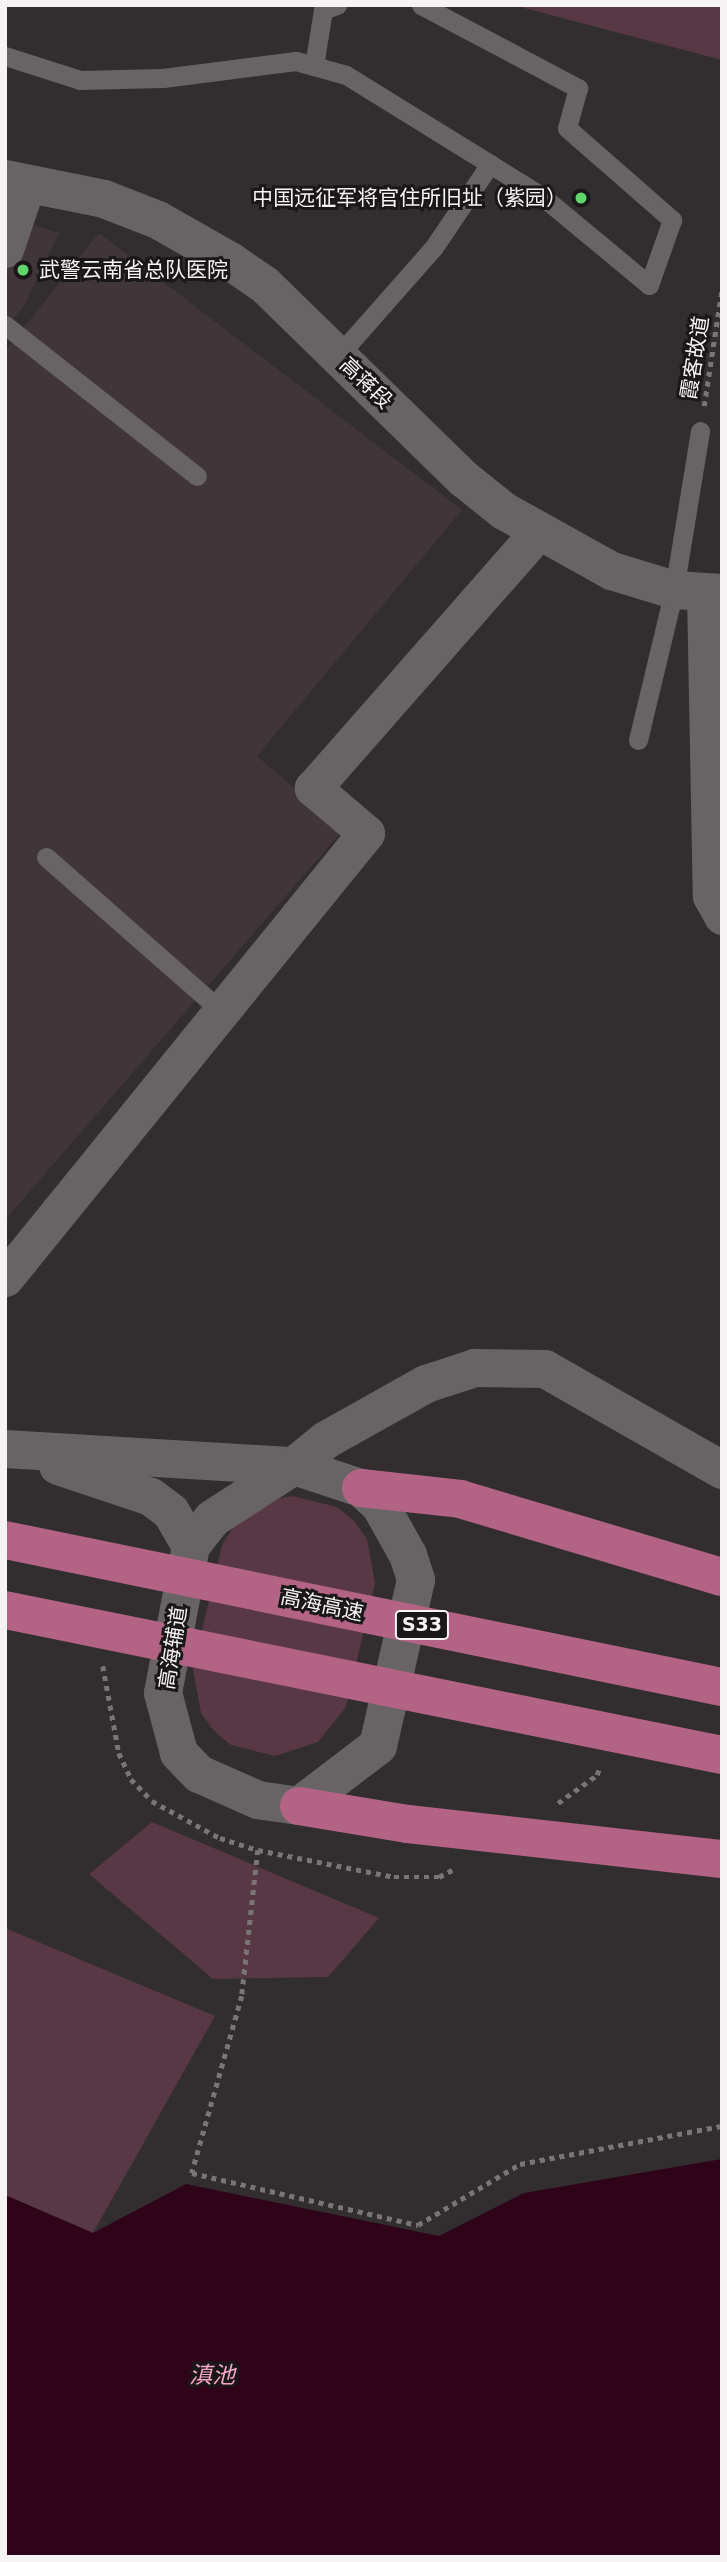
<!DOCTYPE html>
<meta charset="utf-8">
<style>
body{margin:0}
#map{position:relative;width:727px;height:2562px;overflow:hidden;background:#322e30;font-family:"DejaVu Sans","Noto Sans SC",sans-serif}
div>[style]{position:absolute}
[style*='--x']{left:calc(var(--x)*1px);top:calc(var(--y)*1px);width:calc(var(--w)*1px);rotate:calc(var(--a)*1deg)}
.built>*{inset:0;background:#403539}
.green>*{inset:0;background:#583844}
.water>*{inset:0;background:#2f0318}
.path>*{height:4.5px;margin-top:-2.25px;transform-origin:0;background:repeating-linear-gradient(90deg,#797577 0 5px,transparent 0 10px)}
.lane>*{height:19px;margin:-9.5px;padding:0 9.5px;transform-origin:9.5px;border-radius:9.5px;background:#686465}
.street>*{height:37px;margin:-18.5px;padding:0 18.5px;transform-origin:18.5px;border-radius:18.5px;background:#686465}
.secondary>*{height:38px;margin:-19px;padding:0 19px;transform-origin:19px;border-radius:19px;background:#686465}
.highway>*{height:38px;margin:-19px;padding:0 19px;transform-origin:19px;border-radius:19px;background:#b36383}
.dots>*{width:19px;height:19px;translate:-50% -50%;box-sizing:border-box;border:4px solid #191718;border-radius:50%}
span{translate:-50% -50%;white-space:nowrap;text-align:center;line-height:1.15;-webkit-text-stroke:6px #191718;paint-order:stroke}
.shield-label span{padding:2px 5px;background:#191718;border:2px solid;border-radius:5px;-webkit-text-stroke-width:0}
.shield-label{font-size:19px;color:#f6f3f4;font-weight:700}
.poi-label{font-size:21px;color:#f6f3f4}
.right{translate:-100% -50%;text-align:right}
.left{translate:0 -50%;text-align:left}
.street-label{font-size:21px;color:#f6f3f4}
.water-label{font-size:23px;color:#f8a4c4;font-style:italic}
.frame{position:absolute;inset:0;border:7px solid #f6f3f4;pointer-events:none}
</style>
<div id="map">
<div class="built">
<i style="clip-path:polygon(5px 216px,59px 233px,24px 306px,5px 329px)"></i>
<i style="clip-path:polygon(99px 233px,462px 510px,257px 756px,343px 830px,5px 1220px,5px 351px)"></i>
</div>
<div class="green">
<i style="clip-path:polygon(513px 5px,722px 5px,722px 60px)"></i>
<i style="clip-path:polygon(293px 1496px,337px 1507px,354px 1521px,367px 1539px,375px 1583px,346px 1707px,318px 1742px,275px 1756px,231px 1745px,214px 1731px,201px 1713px,193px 1669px,222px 1545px,234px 1526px,271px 1500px)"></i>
<i style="clip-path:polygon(152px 1822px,379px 1918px,328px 1977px,213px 1979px,89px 1874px)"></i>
<i style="clip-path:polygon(5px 1928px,215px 2016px,93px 2233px,5px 2195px)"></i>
</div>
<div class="water">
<i style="clip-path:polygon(722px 2159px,722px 2557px,5px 2557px,5px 2195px,93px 2233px,186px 2184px,439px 2236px,524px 2193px)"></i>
</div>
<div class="path">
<i style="--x:704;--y:406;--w:118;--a:-81.3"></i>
<i style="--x:103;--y:1666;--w:88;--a:79.6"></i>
<i style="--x:119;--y:1753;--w:29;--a:65"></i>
<i style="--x:131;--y:1779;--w:30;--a:46"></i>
<i style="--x:152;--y:1801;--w:77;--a:28.6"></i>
<i style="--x:220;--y:1838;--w:40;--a:18"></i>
<i style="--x:258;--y:1850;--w:139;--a:11.2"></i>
<i style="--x:394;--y:1877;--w:45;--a:0"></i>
<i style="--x:439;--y:1877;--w:19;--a:-28"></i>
<i style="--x:558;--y:1803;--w:48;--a:-35.7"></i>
<i style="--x:597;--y:1775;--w:9;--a:-72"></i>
<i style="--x:258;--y:1850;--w:147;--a:96.3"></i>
<i style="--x:242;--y:1996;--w:184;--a:105.8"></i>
<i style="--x:192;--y:2173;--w:232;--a:13"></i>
<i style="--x:418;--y:2225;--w:119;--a:-30.9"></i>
<i style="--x:520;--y:2164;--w:206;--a:-10.7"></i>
</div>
<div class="lane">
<i style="--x:421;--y:5;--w:178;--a:27.9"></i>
<i style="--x:578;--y:88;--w:41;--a:105.4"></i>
<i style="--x:567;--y:128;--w:140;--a:41.2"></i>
<i style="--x:672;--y:220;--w:69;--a:109.5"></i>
<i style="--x:649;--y:285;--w:138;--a:-140.3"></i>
<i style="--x:543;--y:197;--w:62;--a:-148.1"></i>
<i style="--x:5;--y:56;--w:79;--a:17.7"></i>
<i style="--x:80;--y:80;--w:83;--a:-1.4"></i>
<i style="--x:163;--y:78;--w:134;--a:-7.3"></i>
<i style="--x:296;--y:61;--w:52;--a:15.6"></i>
<i style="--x:346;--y:75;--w:169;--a:31.7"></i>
<i style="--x:490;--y:164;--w:100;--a:124"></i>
<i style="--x:434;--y:247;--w:145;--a:131.4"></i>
<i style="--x:314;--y:66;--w:57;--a:-80.9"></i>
<i style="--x:323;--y:10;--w:15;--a:-20"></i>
<i style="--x:5;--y:325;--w:244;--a:38.2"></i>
<i style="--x:638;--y:740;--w:154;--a:-76.5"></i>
<i style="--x:674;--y:590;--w:161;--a:-80.7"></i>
<i style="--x:46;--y:857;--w:230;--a:41.3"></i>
</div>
<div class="street">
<i style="--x:5;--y:249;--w:69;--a:-71.3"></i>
<i style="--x:705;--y:593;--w:303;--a:88.9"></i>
<i style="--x:711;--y:896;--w:23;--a:61"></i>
<i style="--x:5;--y:1278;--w:573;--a:-50.95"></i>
<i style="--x:366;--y:833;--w:70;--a:-139.7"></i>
<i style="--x:313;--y:788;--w:339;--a:-48.7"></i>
</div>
<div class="secondary">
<i style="--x:5;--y:179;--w:101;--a:11.4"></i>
<i style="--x:104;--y:199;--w:58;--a:21.3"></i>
<i style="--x:158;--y:220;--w:83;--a:29.7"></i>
<i style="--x:230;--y:261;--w:42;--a:34.4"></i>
<i style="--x:265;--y:285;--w:278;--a:44.3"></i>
<i style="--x:464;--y:479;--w:51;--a:38.7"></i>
<i style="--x:504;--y:511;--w:124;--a:29.1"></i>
<i style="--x:612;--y:571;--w:65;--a:17"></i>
<i style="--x:674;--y:590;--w:48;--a:3.6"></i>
<i style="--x:5;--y:1449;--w:289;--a:3.4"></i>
<i style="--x:294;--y:1466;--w:41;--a:-39.1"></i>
<i style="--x:326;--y:1440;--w:115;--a:-29.2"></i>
<i style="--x:426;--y:1384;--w:52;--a:-18.1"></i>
<i style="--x:475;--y:1368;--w:70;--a:0.8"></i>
<i style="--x:545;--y:1369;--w:204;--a:29.7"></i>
<i style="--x:58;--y:1466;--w:98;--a:18.4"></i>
<i style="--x:151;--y:1497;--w:25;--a:37"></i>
<i style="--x:171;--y:1512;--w:39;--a:60"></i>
<i style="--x:294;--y:1466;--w:71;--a:18.2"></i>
<i style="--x:361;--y:1488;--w:25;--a:42"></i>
<i style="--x:380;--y:1505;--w:57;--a:60.8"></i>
<i style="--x:408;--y:1555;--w:26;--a:72"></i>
<i style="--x:416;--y:1580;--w:170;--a:102.9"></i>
<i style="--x:378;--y:1746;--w:99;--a:142.8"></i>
<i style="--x:299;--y:1806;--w:41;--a:-171.7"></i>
<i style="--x:258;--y:1800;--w:64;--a:-156.2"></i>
<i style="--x:199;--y:1774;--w:29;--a:-134"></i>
<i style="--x:179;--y:1753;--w:62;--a:-104.9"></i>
<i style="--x:163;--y:1693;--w:150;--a:-79.2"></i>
<i style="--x:191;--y:1546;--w:34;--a:-52"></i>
<i style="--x:212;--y:1519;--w:98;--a:-32.9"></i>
</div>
<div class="highway">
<i style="--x:361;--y:1488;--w:100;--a:6.3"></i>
<i style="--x:460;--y:1499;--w:273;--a:16.6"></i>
<i style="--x:5;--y:1540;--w:732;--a:11.59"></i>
<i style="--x:5;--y:1610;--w:732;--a:11.43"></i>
<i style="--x:299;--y:1806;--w:110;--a:9.4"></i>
<i style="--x:408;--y:1824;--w:316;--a:6.4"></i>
</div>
<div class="dots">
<i style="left:581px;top:198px;background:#5fd56b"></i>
<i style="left:23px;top:270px;background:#5fd56b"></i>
</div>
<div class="shield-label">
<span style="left:422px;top:1625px">S33</span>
</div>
<div class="poi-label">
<span class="right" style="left:567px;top:198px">中国远征军将官住所旧址（紫园）</span>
<span class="left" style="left:39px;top:270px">武警云南省总队医院</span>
</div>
<div class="street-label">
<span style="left:695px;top:358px;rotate:-81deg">霞客故道</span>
<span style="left:366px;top:383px;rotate:44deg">高蒋段</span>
<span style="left:322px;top:1605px;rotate:12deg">高海高速</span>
<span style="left:173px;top:1648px;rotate:-81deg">高海辅道</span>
</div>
<div class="water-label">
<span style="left:212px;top:2375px">滇池</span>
</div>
<div class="frame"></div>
</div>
